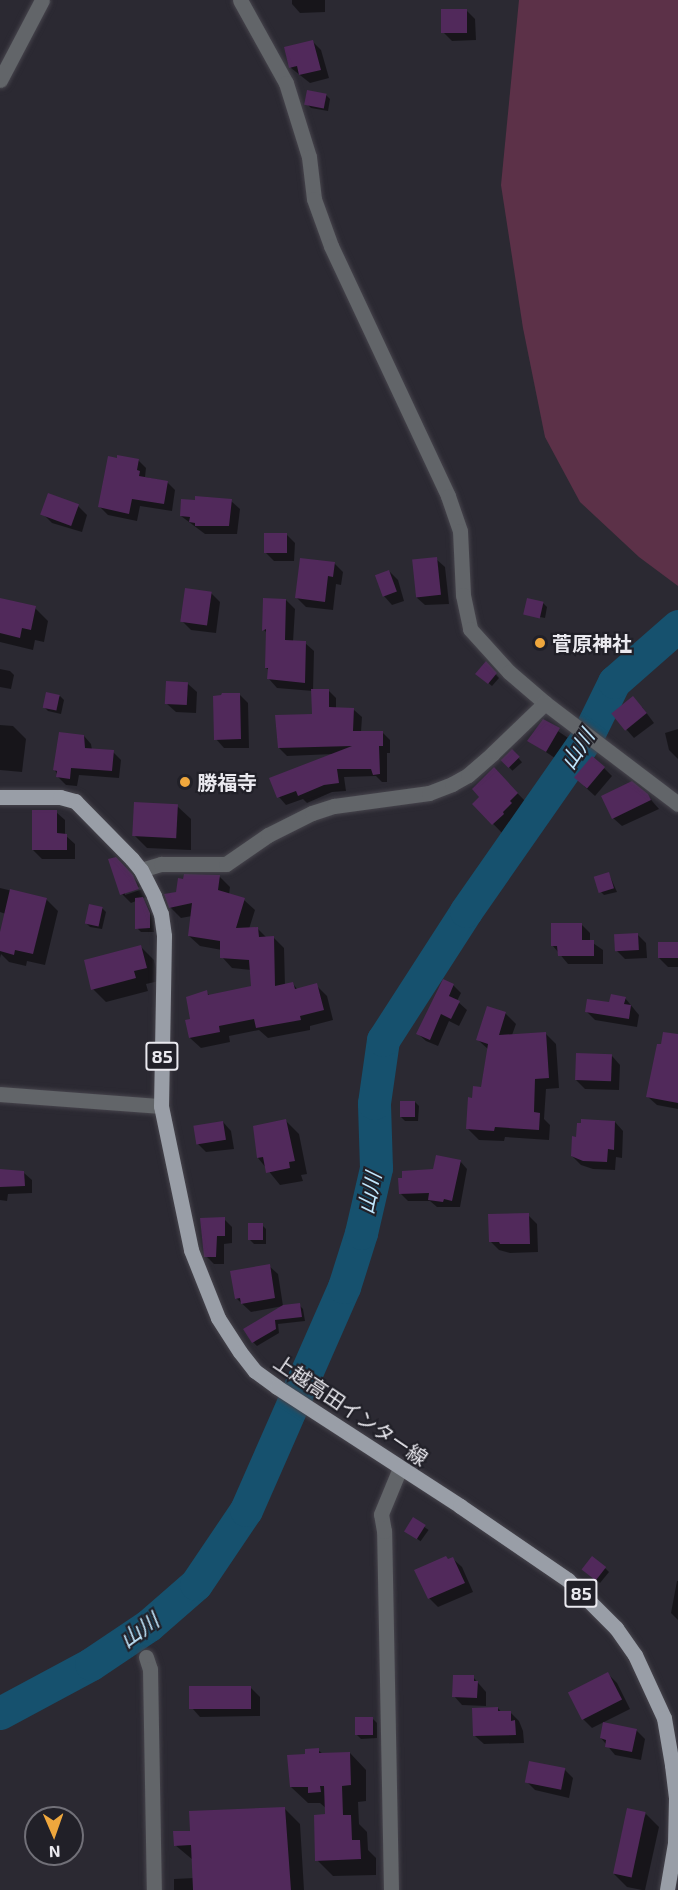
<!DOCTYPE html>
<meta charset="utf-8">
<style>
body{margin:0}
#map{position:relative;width:678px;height:1890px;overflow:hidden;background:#2b2932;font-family:"Exo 2","Noto Sans JP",sans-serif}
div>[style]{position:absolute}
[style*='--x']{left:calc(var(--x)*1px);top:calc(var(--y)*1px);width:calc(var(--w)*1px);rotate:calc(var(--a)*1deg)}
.green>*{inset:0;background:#5c3148}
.shadow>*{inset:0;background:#0007;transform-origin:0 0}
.river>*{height:33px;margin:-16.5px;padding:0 16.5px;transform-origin:16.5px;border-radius:16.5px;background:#16516e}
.building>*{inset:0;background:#51295b;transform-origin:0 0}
.roads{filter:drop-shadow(0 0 2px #46444c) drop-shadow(0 0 2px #46444c)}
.minor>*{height:15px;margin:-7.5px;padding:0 7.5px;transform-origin:7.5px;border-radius:7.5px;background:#626569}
.major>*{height:15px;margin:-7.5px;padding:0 7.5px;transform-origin:7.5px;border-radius:7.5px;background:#999ea7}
.dots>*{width:16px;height:16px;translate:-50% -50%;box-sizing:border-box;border:3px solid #212028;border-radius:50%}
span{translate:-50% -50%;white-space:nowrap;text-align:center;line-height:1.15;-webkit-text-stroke:4.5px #212028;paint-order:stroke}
.shield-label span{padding:2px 4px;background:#212028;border:2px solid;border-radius:4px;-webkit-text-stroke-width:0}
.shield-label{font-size:18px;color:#eae9ef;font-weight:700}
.poi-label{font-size:20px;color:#eae9ef;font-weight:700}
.left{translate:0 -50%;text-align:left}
.street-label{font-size:20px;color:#eae9ef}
.water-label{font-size:21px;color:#c1e7fd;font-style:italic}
.north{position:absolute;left:24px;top:1806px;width:60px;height:60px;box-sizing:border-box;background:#212028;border:2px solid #717078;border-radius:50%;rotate:178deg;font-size:16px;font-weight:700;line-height:24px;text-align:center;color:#eae9ef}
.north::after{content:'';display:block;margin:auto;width:21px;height:27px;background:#efa73d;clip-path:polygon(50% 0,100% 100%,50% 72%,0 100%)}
</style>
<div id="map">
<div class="green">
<i style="clip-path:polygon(519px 0,678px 0,678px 586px,639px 557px,580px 502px,545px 437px,523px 328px,501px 185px)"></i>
</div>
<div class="shadow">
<i style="clip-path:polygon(292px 0,325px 0,325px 12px,300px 13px,292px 4px)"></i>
<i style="clip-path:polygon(466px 10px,475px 19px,476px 40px,452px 41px,443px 32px)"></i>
<i style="clip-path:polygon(312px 41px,321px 50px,329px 78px,310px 83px,291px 68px,285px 48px)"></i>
<i style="clip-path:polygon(326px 95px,330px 99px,328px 111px,311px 108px,307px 104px)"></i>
<i style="clip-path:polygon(138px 460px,146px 468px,145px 477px,167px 482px,175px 490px,172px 511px,140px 506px,137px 521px,108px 515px,100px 507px)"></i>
<i style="clip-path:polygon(231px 501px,240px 509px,237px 534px,205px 534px,181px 516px)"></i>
<i style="clip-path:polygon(78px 506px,87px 515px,82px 532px,52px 523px,43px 514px)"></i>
<i style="clip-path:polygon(286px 534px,295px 543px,294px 561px,274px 561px,265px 552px)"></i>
<i style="clip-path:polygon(436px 559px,445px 567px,449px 604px,425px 605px,416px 597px)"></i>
<i style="clip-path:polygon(334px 563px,343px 572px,341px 585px,336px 584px,333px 610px,306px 607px,297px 598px)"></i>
<i style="clip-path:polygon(389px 571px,398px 580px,404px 601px,392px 605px,384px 596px)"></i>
<i style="clip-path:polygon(211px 593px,220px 602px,216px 633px,191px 630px,182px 621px)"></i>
<i style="clip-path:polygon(0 600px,35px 608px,48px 621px,44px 642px,35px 640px,33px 650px,0 642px)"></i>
<i style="clip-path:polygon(286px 600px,295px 609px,293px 642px,305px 643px,314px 651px,313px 691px,328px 690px,336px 698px,336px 709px,354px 710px,362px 717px,361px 732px,382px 732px,390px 740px,390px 753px,387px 753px,387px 782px,382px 782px,376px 776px,344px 777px,346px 791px,332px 792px,307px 803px,303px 799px,286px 805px,279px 797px,334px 754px,287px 756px,279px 748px,314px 716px,313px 691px,277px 688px,269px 679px,269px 670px,266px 668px,268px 634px,264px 630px)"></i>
<i style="clip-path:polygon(543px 603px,547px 607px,545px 618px,525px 614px)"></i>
<i style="clip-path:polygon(486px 663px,499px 678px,492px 686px,481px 677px)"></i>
<i style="clip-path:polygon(0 669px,10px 671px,14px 675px,11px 689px,0 687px)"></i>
<i style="clip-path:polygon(188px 684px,197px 692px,196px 713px,176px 712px,167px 704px)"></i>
<i style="clip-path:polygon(239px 694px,248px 703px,249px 748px,224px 748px,216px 739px)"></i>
<i style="clip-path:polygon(60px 696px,64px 700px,61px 714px,48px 711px,44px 707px)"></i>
<i style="clip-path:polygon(642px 707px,654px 723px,634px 738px,626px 729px)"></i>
<i style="left:543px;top:721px;width:30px;height:24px;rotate:34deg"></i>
<i style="clip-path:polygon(0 725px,13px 726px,26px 739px,22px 772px,0 770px)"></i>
<i style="clip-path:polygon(678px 729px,678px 759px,669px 750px,665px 733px)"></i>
<i style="clip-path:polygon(84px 736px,91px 744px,92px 750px,113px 752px,121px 760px,119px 778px,79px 775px,77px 786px,66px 785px,58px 777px,55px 770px)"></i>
<i style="left:512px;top:751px;width:15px;height:13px;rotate:48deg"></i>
<i style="clip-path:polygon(604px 768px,612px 776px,595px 796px,584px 786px)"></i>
<i style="clip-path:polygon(494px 769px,526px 802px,502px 833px,474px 804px,482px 797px)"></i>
<i style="clip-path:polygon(647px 795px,659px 809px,622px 826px,613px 818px)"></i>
<i style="clip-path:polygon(177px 806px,191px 819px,191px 850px,147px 848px,134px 835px)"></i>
<i style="clip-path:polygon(56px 812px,65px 820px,65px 835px,75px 844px,75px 859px,42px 859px,33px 850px)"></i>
<i style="clip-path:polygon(124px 867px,141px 886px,125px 892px,125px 895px,143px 889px,147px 897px,143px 898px,154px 918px,154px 932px,141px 932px,137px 928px,136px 901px,131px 903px,122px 894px)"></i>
<i style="clip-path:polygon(609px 874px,617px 892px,604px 895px,600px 891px)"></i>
<i style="clip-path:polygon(220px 877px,230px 887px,229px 895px,244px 900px,255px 910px,249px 929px,258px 929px,267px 938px,274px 938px,284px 948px,285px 986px,293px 984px,298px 990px,316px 985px,327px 996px,333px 1020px,310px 1026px,310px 1030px,268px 1038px,259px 1030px,229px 1036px,230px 1042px,201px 1048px,190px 1038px,192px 1020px,206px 992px,210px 996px,252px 987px,251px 970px,232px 968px,222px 957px,222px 950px,200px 946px,189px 936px,192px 916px,181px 918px,170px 907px,177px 893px)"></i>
<i style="clip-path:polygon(0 888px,46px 899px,58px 911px,45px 965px,27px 961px,26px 966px,9px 962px,1px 954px,0 958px,0 937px,6px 914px,0 912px)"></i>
<i style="clip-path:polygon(102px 908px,106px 912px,102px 929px,90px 927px,86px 923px)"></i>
<i style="clip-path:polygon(582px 925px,590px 933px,590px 941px,603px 950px,603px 964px,568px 964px,553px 946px)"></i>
<i style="clip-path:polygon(637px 934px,646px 943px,647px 958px,625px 959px,616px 950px)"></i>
<i style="clip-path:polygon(678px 944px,678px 967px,668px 967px,659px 958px)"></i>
<i style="clip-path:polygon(141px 947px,154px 960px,159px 981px,146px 984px,148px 991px,106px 1002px,93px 989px)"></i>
<i style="clip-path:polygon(453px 985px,461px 993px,457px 1001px,467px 1010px,459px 1026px,449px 1021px,438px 1046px,426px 1041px,418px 1034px)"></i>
<i style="clip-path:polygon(625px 998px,639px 1015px,637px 1027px,595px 1020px,586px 1011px)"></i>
<i style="clip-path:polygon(505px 1013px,516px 1024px,512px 1035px,546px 1034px,556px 1044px,559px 1088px,546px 1089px,544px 1119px,550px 1125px,549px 1140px,505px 1137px,504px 1141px,479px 1140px,468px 1129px,474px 1099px,483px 1088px,489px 1050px,478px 1040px)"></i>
<i style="clip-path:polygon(678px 1035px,678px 1109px,657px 1105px,648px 1097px)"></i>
<i style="clip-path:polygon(612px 1056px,620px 1065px,619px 1090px,585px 1089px,576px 1080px)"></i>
<i style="clip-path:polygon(415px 1102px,419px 1106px,418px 1121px,405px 1121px,401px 1117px)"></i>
<i style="clip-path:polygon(286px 1121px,299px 1134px,307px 1174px,301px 1175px,303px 1181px,280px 1185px,258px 1158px)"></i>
<i style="clip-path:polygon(223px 1122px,231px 1131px,234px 1149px,206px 1152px,197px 1143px)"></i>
<i style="clip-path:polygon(615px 1122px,623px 1131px,622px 1158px,616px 1157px,615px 1170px,593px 1169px,581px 1165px,572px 1156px,578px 1139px)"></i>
<i style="clip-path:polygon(460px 1161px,467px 1169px,460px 1207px,437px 1207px,430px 1201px,408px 1201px,400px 1193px,435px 1171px)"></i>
<i style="clip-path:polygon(0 1170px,24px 1173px,32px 1180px,32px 1193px,8px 1194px,7px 1201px,0 1200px)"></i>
<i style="clip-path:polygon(528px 1215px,537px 1224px,538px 1252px,510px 1253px,499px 1250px,490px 1241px)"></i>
<i style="clip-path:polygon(224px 1219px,232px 1227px,232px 1243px,224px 1244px,224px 1264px,214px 1264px,206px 1256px)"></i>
<i style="clip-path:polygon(262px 1225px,266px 1229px,266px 1244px,254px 1244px,250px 1240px)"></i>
<i style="clip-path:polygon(269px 1266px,278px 1274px,283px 1306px,251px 1312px,236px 1298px)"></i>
<i style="clip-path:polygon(299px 1305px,303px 1309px,305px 1321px,278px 1324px,279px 1333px,257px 1346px,253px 1342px,245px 1329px)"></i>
<i style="left:413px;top:1519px;width:19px;height:14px;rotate:35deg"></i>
<i style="clip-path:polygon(453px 1559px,462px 1567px,473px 1592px,438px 1607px,429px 1598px,448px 1561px)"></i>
<i style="clip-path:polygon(605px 1568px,609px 1572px,600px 1583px,588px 1573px)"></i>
<i style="clip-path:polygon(677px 1581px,678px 1581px,678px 1620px,671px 1613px)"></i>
<i style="clip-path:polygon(608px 1674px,617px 1683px,630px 1709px,592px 1728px,583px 1719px)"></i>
<i style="clip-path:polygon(473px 1677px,486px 1692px,486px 1706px,462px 1705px,454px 1696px)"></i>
<i style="clip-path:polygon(251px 1688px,260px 1697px,260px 1716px,200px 1717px,192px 1708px)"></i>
<i style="clip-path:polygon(498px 1708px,502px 1713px,510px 1712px,519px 1721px,523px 1731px,524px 1743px,484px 1744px,475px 1736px)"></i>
<i style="clip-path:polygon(373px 1719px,377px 1723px,377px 1738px,361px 1739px,357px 1735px)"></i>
<i style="clip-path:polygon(636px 1730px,645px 1739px,641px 1760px,615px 1755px,601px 1738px)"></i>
<i style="clip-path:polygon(318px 1750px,323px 1754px,350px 1753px,366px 1770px,366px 1801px,358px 1802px,359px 1824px,367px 1832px,368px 1850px,376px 1858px,376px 1875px,333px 1876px,317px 1860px,327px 1809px,320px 1803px,308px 1803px,291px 1787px,307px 1756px)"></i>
<i style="clip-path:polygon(565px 1770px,573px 1778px,569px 1798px,535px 1790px,526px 1781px)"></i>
<i style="clip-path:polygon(285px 1809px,300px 1824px,304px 1890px,174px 1890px,174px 1879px,194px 1878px,193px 1860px,175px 1845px,191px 1832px)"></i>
<i style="clip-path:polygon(646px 1814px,659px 1827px,645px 1890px,642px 1890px,627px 1887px,614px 1874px)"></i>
</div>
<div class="river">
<i style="--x:0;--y:1713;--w:103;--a:-28.3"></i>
<i style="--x:91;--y:1664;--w:70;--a:-33.9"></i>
<i style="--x:149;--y:1625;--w:62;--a:-41.1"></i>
<i style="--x:196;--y:1584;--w:89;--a:-56"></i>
<i style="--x:246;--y:1510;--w:244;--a:-66.3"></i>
<i style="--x:344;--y:1287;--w:57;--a:-72.5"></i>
<i style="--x:361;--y:1233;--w:67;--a:-77"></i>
<i style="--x:376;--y:1168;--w:65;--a:-91.8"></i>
<i style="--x:374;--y:1103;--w:64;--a:-81.9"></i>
<i style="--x:383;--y:1040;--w:153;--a:-57.2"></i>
<i style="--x:466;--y:911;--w:210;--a:-55.1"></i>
<i style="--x:586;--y:739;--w:64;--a:-63.8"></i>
<i style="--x:614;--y:682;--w:85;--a:-41.2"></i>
</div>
<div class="building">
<i style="left:441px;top:9px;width:26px;height:24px"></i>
<i style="clip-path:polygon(313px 40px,321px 70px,299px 75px,297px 66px,289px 68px,284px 47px)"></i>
<i style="left:307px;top:90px;width:20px;height:15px;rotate:11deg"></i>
<i style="clip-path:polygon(117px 455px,139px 459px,137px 470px,140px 471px,139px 476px,168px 481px,164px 504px,132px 499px,129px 514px,98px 507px,108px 456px,117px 458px)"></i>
<i style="left:48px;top:493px;width:33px;height:23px;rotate:20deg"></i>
<i style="clip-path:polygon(195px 496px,232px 499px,229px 526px,195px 526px,195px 523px,189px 522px,190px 517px,180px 516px,181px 499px,195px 500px)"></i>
<i style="left:264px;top:533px;width:23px;height:20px"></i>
<i style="left:437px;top:557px;width:38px;height:25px;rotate:84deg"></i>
<i style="clip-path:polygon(300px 558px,335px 562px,333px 577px,328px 576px,325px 602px,295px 598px)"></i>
<i style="left:389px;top:570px;width:23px;height:15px;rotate:70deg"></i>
<i style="left:185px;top:588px;width:27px;height:34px;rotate:8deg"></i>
<i style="clip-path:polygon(0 598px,36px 606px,31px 630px,22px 628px,20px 638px,0 633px)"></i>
<i style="clip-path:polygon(263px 598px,286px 599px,285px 640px,306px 641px,305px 683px,267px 679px,268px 668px,265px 668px,266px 629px,262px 631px)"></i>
<i style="left:527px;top:598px;width:17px;height:17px;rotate:13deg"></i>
<i style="clip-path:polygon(486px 661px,497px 673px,488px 684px,475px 674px)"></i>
<i style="left:166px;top:681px;width:22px;height:23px;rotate:3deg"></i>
<i style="clip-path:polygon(311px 689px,329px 689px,329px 707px,354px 708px,353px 731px,383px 731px,383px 746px,379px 746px,380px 774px,373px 775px,371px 769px,337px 769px,339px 783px,324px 785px,298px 796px,296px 791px,277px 798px,269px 778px,352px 746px,278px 748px,275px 715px,312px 714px)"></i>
<i style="left:46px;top:692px;width:14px;height:16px;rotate:12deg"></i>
<i style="clip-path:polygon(222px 693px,240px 693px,241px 739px,214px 740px,213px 696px,221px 695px)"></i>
<i style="left:633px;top:696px;width:22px;height:28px;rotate:51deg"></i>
<i style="clip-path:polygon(543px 719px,560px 728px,546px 752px,527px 741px)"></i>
<i style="clip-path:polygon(59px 732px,84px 735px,85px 748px,114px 750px,112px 771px,71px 768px,70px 779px,56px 777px,57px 771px,53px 770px)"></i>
<i style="left:512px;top:749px;width:11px;height:16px;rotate:45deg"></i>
<i style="left:592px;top:756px;width:17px;height:28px;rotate:40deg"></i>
<i style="clip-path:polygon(494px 767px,518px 793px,510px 801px,512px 803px,503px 812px,504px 814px,492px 825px,472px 804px,479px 797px,472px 789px)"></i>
<i style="clip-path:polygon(632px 781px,648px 794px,651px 800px,612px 819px,601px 796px)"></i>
<i style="left:134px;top:802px;width:44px;height:34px;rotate:3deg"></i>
<i style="clip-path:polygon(32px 810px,57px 810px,57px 833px,67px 834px,67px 850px,32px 850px)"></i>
<i style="clip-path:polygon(116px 857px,133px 875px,139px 889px,120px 895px,108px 859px)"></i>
<i style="left:609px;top:872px;width:17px;height:16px;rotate:73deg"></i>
<i style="clip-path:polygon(184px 874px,220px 875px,218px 890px,245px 898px,236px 928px,258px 927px,259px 937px,274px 936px,275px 986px,293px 982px,295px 989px,317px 983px,324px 1010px,300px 1016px,301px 1020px,256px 1028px,254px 1019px,219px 1026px,220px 1032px,189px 1038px,185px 1020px,190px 1019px,186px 997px,207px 990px,208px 995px,251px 986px,249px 960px,220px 958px,220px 941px,188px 936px,192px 903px,169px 908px,164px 894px,176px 892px,178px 878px,183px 879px)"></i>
<i style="clip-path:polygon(10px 889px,47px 898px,33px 954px,15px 950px,14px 955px,0 951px,0 932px)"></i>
<i style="clip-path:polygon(143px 897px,150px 913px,150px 928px,135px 929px,135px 898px)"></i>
<i style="left:89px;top:904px;width:14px;height:20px;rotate:12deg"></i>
<i style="clip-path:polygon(551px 923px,582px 923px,582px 940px,594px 940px,594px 956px,558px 956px,557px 946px,551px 946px)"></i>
<i style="left:638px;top:933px;width:17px;height:24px;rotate:87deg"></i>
<i style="left:678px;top:942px;width:16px;height:20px;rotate:90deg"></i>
<i style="clip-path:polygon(141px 945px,147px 968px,134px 971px,136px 978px,91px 990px,84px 960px)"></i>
<i style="clip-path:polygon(443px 979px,454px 984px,449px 996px,460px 1001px,451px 1019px,441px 1014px,430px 1040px,416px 1034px)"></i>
<i style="clip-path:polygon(611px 994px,626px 997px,624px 1004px,631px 1005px,629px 1019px,585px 1012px,587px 999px,609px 1002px)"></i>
<i style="clip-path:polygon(487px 1006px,506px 1012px,499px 1035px,546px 1032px,549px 1078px,535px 1079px,534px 1112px,540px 1113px,539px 1130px,495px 1127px,494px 1131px,466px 1129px,468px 1097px,472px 1098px,473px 1086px,481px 1087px,488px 1044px,476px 1040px)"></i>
<i style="clip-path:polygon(663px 1032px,678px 1034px,678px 1103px,646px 1097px,657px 1044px,661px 1044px)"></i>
<i style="left:576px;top:1053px;width:36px;height:27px;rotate:2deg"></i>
<i style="left:400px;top:1101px;width:15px;height:16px"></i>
<i style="clip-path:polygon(286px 1119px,295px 1161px,289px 1162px,290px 1168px,266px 1173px,263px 1157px,257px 1158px,253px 1126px)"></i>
<i style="clip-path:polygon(581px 1119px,615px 1121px,614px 1150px,608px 1149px,607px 1162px,583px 1161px,571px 1156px,572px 1136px,576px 1137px,577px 1123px,581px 1123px)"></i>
<i style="left:223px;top:1121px;width:19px;height:30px;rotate:81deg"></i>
<i style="clip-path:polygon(436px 1155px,461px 1160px,452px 1201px,444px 1199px,443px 1202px,428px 1200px,429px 1193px,399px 1194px,398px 1178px,402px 1178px,402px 1171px,433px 1169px)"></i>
<i style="clip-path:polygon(0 1169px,24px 1171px,25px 1186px,0 1187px)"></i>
<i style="clip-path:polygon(529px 1213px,530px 1244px,500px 1244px,499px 1242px,489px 1242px,488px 1214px)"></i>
<i style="clip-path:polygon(225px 1217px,225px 1236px,217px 1236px,216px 1257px,204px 1257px,200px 1218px)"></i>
<i style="left:248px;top:1223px;width:15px;height:17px"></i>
<i style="clip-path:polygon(270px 1264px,275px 1298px,241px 1304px,240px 1298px,235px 1299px,230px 1271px)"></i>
<i style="clip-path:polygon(300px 1303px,302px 1317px,275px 1320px,276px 1329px,252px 1343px,243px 1329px,283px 1305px)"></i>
<i style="left:413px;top:1517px;width:15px;height:17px;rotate:32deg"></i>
<i style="clip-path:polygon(446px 1556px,448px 1559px,453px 1557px,465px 1583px,428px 1599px,414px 1570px)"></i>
<i style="left:592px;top:1556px;width:18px;height:17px;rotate:38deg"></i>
<i style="left:608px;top:1672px;width:31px;height:45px;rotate:63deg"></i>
<i style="clip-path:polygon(453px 1675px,474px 1675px,474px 1681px,478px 1681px,477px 1698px,452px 1697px)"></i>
<i style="left:189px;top:1686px;width:62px;height:23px"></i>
<i style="clip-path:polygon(498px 1707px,498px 1711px,511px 1711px,511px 1721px,515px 1720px,516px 1735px,473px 1736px,472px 1708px)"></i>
<i style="left:373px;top:1717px;width:18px;height:18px;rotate:90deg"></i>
<i style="clip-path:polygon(603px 1722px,637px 1729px,632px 1752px,605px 1747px,606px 1740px,600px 1738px)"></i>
<i style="clip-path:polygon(319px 1748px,319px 1753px,350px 1752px,351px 1785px,342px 1786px,343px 1815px,351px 1815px,352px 1840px,360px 1840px,361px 1859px,315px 1861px,314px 1815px,325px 1814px,324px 1786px,320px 1786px,321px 1792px,308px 1793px,308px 1787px,290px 1787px,287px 1755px,305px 1754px,305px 1749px)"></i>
<i style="left:529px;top:1761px;width:37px;height:22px;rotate:11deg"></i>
<i style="clip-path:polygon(285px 1807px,291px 1890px,193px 1890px,191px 1845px,174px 1846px,173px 1831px,190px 1831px,189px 1811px)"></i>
<i style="left:627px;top:1808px;width:19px;height:67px;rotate:12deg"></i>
</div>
<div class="roads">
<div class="minor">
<i style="--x:240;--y:0;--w:95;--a:61"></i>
<i style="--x:286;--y:83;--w:77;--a:72.7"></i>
<i style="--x:309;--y:157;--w:42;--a:83.2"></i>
<i style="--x:314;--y:199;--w:50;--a:70.1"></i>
<i style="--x:331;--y:246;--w:276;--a:64.9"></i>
<i style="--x:448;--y:496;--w:37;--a:71"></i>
<i style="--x:460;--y:531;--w:64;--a:87.3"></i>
<i style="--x:463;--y:595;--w:35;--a:78"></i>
<i style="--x:470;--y:629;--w:58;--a:47.8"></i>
<i style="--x:509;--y:672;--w:48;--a:40.7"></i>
<i style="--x:545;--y:703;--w:167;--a:37.2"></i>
<i style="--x:0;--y:80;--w:90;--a:-62.3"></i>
<i style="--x:141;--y:870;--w:21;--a:-17"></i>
<i style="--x:161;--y:864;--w:65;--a:0"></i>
<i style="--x:226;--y:864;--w:51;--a:-34.6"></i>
<i style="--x:268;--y:835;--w:49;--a:-26.6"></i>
<i style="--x:312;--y:813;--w:23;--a:-18"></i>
<i style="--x:334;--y:806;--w:96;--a:-7.8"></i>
<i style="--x:429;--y:793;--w:25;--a:-21"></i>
<i style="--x:452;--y:784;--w:18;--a:-29"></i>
<i style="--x:468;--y:775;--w:33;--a:-41"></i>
<i style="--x:493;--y:753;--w:72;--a:-43.9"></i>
<i style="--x:0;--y:1094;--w:161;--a:4.3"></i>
<i style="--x:146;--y:1657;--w:13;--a:72"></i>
<i style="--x:150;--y:1669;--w:221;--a:89"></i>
<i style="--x:391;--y:1890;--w:359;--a:-91.1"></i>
<i style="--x:384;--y:1531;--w:17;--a:-100"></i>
<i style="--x:381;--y:1514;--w:50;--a:-67.6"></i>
</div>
<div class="major">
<i style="--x:0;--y:797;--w:60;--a:0"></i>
<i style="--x:60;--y:797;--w:16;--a:15"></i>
<i style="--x:75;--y:801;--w:81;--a:45.5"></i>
<i style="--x:132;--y:859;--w:14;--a:51"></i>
<i style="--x:141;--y:870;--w:29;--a:63"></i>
<i style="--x:154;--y:896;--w:19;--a:69"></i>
<i style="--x:161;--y:914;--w:22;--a:82"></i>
<i style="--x:164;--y:936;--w:170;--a:91"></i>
<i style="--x:161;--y:1106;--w:147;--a:78.2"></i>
<i style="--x:191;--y:1250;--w:73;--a:68.3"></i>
<i style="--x:218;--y:1318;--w:40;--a:57.1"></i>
<i style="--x:240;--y:1352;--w:24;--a:52"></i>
<i style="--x:255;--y:1371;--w:27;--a:36"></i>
<i style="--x:277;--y:1387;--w:218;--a:33"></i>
<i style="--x:460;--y:1506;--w:131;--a:34.4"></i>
<i style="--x:568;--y:1580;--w:68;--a:45"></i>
<i style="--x:616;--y:1628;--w:33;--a:55"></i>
<i style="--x:635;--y:1655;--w:69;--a:65.3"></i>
<i style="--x:664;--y:1718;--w:48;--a:80.3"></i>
<i style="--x:672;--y:1765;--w:34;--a:83"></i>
<i style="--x:676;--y:1799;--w:44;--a:91.3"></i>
<i style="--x:675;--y:1843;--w:48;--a:99.7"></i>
</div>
</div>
<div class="dots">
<i style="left:540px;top:643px;background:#efa73d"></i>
<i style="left:185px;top:782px;background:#efa73d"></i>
</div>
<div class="shield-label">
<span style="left:162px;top:1056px">85</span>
<span style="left:581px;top:1593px">85</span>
</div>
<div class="poi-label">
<span class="left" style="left:552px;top:643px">菅原神社</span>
<span class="left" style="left:197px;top:782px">勝福寺</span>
</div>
<div class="street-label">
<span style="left:351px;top:1410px;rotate:34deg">上越高田インター線</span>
</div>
<div class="water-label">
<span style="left:577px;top:749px;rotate:-57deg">山川</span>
<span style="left:369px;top:1193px;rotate:-78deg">山川</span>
<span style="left:139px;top:1630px;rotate:-36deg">山川</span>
</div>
<div class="north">N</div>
</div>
